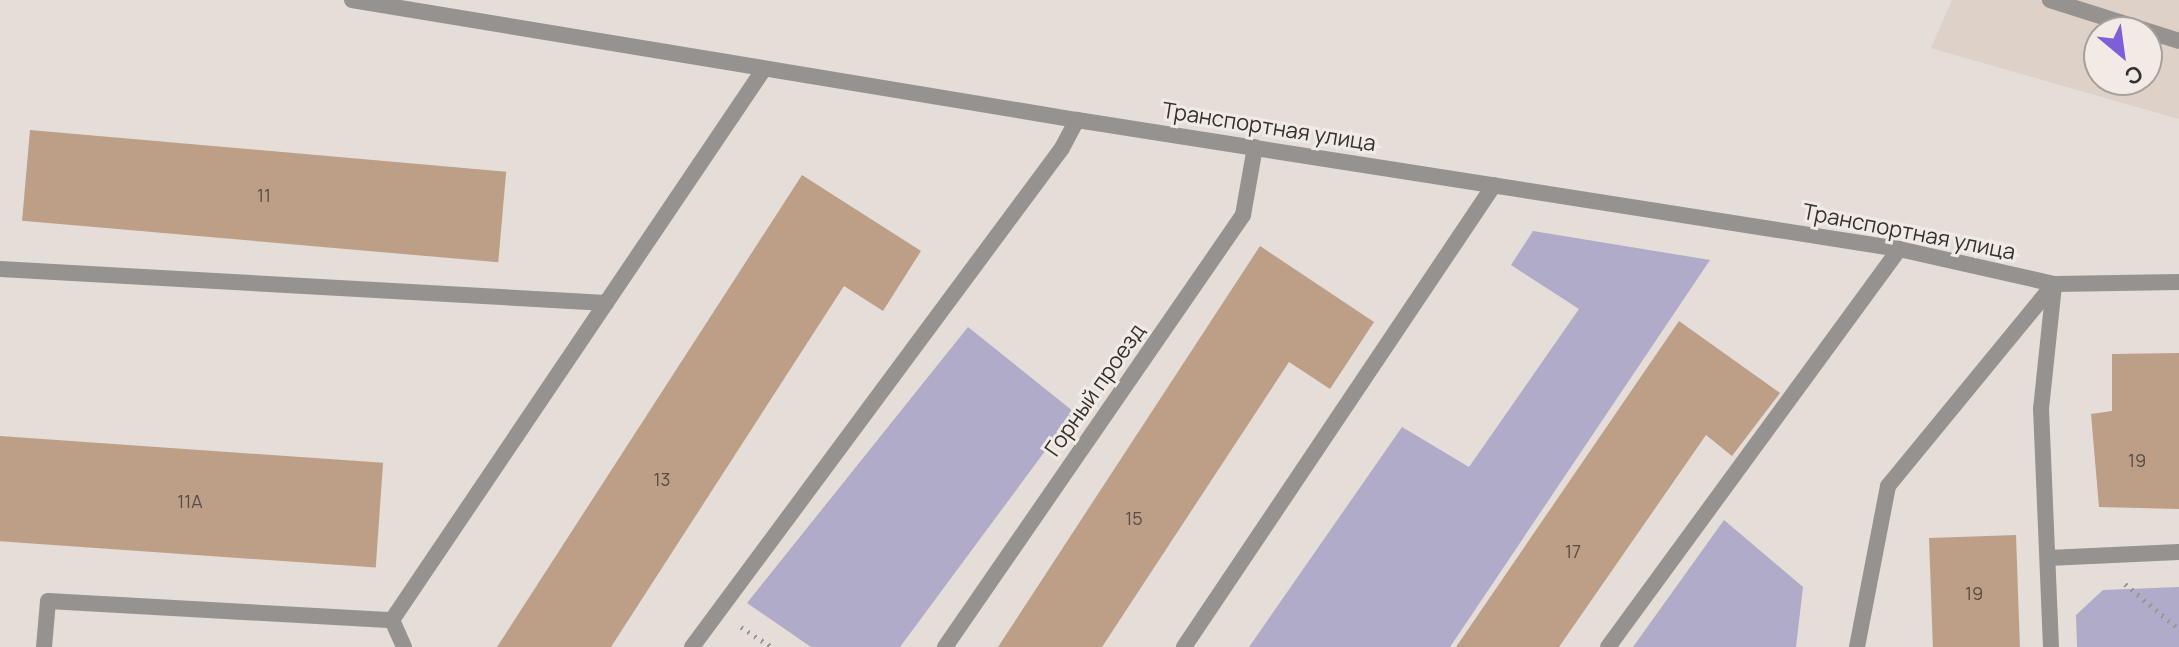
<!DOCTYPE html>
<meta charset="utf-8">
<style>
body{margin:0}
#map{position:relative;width:2179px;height:647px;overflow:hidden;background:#e5ddd8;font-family:Manrope,sans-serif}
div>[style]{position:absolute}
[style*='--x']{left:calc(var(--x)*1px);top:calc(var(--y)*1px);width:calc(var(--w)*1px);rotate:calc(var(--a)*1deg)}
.built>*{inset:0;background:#ded1c7}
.green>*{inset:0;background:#afabc8}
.building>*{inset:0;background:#bd9f88;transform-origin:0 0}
.path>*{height:5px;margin-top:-2.5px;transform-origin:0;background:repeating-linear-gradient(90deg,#9d9794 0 2px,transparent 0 8px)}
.service>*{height:16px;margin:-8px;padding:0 8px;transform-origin:8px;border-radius:8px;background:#959290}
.minor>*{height:16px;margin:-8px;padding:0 8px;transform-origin:8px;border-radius:8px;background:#959290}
span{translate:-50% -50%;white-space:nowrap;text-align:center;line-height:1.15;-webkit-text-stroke:6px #f2ebe5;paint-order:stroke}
.number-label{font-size:18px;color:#564d46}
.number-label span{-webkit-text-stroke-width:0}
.street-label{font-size:22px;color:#343230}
.north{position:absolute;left:2083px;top:16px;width:80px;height:80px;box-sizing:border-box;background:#f2ebe5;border:2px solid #a6a19d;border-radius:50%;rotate:151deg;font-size:22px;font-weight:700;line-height:32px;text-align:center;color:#343230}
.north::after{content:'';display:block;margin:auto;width:28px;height:36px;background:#7c5fd9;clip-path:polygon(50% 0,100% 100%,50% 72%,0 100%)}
</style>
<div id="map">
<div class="built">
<i style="clip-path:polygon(evenodd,1952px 0,2179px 0,2179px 119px,1931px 48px,1952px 0,2099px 32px,2147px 32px,2147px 80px,2099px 80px,2099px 32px)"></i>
</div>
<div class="green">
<i style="clip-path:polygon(1533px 231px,1710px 260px,1450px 647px,1249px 647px,1402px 427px,1469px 467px,1579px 309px,1511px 265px)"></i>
<i style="clip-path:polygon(968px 327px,1074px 412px,900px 647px,811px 647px,747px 603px)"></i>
<i style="clip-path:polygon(1724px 520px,1803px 587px,1796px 647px,1633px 647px)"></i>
<i style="clip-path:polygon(2179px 587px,2179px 647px,2077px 647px,2076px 615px,2103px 590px)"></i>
</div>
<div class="building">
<i style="left:30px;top:130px;width:478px;height:91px;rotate:5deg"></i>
<i style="clip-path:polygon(802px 175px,921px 251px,883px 311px,844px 286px,611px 647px,497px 647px)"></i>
<i style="clip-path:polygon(1260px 246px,1374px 322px,1330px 389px,1289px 362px,1102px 647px,998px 647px)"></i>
<i style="clip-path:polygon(1679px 321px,1780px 393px,1732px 456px,1706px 435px,1559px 647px,1456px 647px)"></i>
<i style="clip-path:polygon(2179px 353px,2179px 509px,2099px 507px,2091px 414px,2112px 411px,2112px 354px)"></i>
<i style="left:0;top:436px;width:384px;height:105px;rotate:4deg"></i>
<i style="left:2016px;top:535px;width:112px;height:87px;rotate:88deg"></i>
</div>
<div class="path">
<i style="--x:2125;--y:584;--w:70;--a:39.8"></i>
<i style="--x:741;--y:627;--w:37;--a:33"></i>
</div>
<div class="service">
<i style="--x:2050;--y:0;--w:135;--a:17.6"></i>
<i style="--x:0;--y:269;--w:607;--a:3.21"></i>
<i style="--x:2048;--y:558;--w:131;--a:-2.6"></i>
<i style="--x:44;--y:647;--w:46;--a:-85"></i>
<i style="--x:48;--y:601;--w:345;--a:3.2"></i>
<i style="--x:404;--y:647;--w:30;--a:-114"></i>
<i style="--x:392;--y:620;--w:665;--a:-55.98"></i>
<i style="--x:692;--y:647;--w:621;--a:-53.44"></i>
<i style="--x:1062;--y:148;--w:32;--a:-62"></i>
<i style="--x:1184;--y:647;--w:556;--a:-56.14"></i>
<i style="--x:1608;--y:647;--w:493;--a:-53.8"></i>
<i style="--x:1857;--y:647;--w:164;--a:-79.1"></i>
<i style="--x:1888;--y:486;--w:261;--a:-50.6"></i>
<i style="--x:2051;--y:647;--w:238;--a:-92.4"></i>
<i style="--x:2041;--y:409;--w:124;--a:-84"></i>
</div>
<div class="minor">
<i style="--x:352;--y:0;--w:735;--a:9.4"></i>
<i style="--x:1077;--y:120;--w:832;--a:8.92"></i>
<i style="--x:1899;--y:249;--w:159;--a:12.7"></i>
<i style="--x:2054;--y:284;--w:125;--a:-0.9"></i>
<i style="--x:945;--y:647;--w:525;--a:-55.4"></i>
<i style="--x:1243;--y:215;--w:69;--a:-80"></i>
</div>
<div class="number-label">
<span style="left:264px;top:195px">11</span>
<span style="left:2137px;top:460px">19</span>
<span style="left:662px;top:479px">13</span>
<span style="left:190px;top:501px">11А</span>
<span style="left:1134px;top:518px">15</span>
<span style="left:1573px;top:551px">17</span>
<span style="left:1974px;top:593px">19</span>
</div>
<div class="street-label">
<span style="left:1269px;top:127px;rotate:9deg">Транспортная улица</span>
<span style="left:1909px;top:232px;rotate:11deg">Транспортная улица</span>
<span style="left:1095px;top:390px;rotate:-55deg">Горный проезд</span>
</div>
<div class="north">С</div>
</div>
